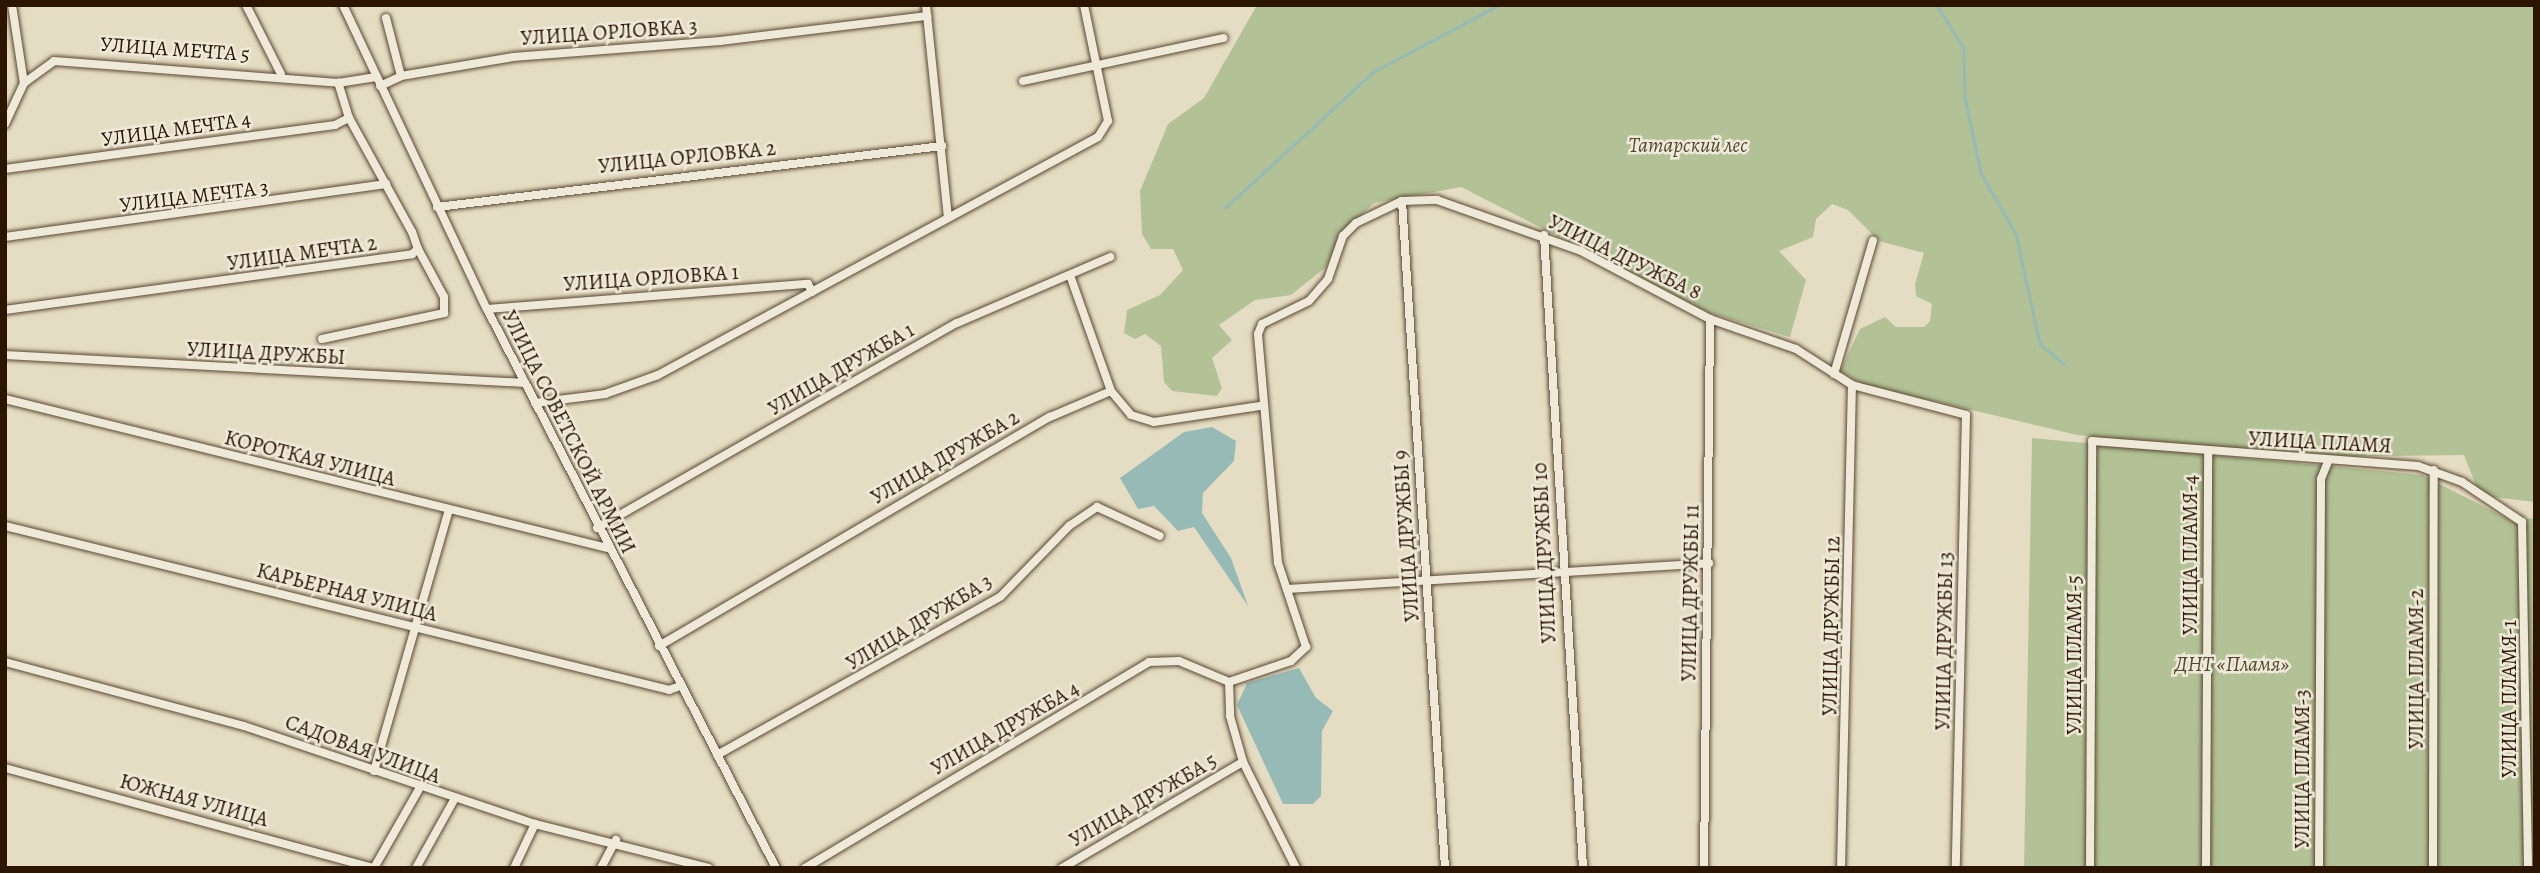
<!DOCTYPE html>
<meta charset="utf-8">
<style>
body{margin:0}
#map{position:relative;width:2540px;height:873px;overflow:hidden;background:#e5ddc3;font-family:Alegreya,serif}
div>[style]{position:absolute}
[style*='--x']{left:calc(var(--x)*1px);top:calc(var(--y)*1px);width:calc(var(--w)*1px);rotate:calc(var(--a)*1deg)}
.green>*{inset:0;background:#b2c296}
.water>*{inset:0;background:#96bbb6}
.stream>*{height:2.5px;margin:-1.25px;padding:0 1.25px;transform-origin:1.25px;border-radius:1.25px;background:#96bbb6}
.roads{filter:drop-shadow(0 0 2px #5a4731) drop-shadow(0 0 2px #5a4731)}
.minor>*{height:8px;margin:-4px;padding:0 4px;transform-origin:4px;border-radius:4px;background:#eee9d8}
span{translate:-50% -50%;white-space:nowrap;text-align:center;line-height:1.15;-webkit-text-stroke:5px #eee9d8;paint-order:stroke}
.street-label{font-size:21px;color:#2b1500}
.park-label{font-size:21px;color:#54492d;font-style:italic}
.frame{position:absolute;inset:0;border:7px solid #2b1500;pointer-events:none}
</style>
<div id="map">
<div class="green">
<i style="clip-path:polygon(1257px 5px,2535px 5px,2535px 502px,2494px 497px,2477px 488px,2464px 455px,2300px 457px,2077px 435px,1862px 384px,1840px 371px,1860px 329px,1885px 317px,1896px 327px,1924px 327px,1930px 321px,1932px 304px,1916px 296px,1915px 284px,1924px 253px,1879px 241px,1848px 210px,1832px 204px,1816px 219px,1813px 237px,1779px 251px,1806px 280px,1790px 337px,1710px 313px,1461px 187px,1374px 203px,1341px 234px,1326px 267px,1291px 295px,1255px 300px,1219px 325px,1232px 340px,1212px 358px,1222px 388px,1217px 396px,1172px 391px,1164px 382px,1161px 346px,1145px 334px,1135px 339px,1124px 333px,1127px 310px,1160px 295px,1183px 270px,1173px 249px,1151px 249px,1142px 234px,1140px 191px,1168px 124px,1204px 98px)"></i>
<i style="clip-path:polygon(2032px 438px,2422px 475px,2512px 521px,2535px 518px,2535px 868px,2024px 868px)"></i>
</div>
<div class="water">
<i style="clip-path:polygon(1212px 427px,1236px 441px,1234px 461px,1203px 493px,1202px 513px,1231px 558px,1248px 606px,1194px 527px,1178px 531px,1154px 506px,1138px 509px,1120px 478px,1184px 432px)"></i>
<i style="clip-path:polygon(1299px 668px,1316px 698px,1333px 711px,1322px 731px,1321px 796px,1313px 804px,1283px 804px,1237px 705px,1247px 683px)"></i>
</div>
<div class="stream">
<i style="--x:1937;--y:5;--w:51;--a:57.9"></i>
<i style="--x:1964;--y:48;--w:49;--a:88.8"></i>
<i style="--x:1965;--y:97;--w:78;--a:78.1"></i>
<i style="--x:1981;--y:173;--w:70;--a:60.2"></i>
<i style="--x:2016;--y:234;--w:113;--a:77.7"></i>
<i style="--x:2040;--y:344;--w:31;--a:40"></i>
<i style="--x:1225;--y:208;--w:201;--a:-42.6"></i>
<i style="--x:1373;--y:72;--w:143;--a:-28"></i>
</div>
<div class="roads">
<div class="minor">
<i style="--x:12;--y:5;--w:79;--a:81.3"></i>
<i style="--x:246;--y:5;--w:77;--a:63.1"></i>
<i style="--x:343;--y:5;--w:336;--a:64.7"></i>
<i style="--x:487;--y:309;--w:629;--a:62.66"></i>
<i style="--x:926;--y:5;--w:213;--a:84.1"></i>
<i style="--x:386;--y:18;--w:60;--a:75.5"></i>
<i style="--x:1023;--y:81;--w:205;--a:-12.1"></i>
<i style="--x:380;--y:86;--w:23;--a:-25"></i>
<i style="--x:401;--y:76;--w:114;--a:-9.6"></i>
<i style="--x:513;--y:57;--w:208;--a:-4.4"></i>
<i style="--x:720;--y:41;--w:209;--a:-6.9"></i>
<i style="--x:5;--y:124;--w:45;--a:-65.1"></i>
<i style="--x:24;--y:83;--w:37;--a:-36"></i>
<i style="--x:54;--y:61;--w:285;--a:4.4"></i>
<i style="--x:338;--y:83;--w:37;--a:-9"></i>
<i style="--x:5;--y:169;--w:333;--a:-7.6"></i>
<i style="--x:335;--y:125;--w:16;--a:-27"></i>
<i style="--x:1402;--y:201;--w:668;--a:86.31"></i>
<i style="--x:437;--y:207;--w:509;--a:-6.89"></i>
<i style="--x:1544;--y:235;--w:634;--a:86.47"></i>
<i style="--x:5;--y:237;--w:385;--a:-7.9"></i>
<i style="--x:1071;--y:278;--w:120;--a:70.5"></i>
<i style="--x:487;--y:309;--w:322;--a:-4.5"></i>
<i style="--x:808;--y:284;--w:9;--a:63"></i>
<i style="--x:5;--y:310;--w:411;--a:-7.8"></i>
<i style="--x:412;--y:254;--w:8;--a:-40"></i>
<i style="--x:418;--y:249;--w:18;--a:-109"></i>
<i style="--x:412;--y:232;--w:130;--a:-118.9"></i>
<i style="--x:349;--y:118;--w:37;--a:-107"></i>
<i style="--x:322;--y:339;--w:125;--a:-12"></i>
<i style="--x:444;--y:313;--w:16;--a:-90"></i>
<i style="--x:444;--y:297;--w:55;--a:-118.4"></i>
<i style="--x:5;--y:355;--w:521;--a:3.08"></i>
<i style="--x:1834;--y:374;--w:139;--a:-73.7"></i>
<i style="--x:5;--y:399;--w:620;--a:13.9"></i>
<i style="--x:535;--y:403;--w:71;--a:-7.3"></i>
<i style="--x:605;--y:394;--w:56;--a:-19.7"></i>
<i style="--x:658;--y:375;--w:500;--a:-28.41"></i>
<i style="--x:1098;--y:137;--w:19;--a:-58"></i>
<i style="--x:1108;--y:121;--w:118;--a:-101.7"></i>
<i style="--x:5;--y:526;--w:684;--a:13.87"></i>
<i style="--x:669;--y:690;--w:12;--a:-20"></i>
<i style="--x:597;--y:528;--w:414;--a:-29.7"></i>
<i style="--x:957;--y:323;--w:167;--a:-23.3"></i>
<i style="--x:1287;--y:589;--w:423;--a:-3.5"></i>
<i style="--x:659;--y:646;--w:453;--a:-30.4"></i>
<i style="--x:1050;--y:417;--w:66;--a:-23.1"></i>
<i style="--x:1111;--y:391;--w:31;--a:50"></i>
<i style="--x:1131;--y:415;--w:24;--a:17"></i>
<i style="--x:1154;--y:422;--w:107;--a:-8.6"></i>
<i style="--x:5;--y:662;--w:247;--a:15"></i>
<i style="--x:244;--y:726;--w:307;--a:18.6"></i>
<i style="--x:535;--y:824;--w:179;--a:14.2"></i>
<i style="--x:1229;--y:682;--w:65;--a:-18.7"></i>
<i style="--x:1291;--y:661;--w:21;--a:-43"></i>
<i style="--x:1306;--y:647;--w:89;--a:-108.4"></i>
<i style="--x:1278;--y:563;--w:230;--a:-95"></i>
<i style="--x:1258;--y:334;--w:11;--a:-68"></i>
<i style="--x:1262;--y:324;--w:52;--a:-26.1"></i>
<i style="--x:1309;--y:301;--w:29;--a:-49"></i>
<i style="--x:1328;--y:279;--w:46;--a:-70.8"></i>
<i style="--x:1343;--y:236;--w:18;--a:-45"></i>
<i style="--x:1356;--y:223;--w:51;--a:-25.6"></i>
<i style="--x:1402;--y:201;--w:35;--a:-2"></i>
<i style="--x:1437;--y:200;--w:153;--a:19.5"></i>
<i style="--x:1581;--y:251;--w:146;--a:27.8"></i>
<i style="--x:1710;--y:319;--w:91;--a:19.2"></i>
<i style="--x:1796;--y:349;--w:67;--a:32.7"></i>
<i style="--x:1852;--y:385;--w:118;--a:14.7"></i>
<i style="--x:1966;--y:415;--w:453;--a:91.3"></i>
<i style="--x:1229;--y:682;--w:34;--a:88"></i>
<i style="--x:1230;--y:716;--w:48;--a:74.2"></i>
<i style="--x:717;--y:755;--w:325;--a:-29.2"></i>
<i style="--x:1001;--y:596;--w:98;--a:-45.8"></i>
<i style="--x:1069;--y:526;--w:34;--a:-34"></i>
<i style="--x:1097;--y:507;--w:69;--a:24.7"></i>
<i style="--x:1243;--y:762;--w:119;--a:63.4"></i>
<i style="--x:5;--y:768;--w:382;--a:15.2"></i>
<i style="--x:374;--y:868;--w:91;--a:-60.3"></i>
<i style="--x:374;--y:771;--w:272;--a:-74"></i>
<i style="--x:416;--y:868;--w:78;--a:-60.8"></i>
<i style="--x:514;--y:868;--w:49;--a:-64.5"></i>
<i style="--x:601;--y:868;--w:32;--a:-62"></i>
<i style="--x:805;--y:868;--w:401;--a:-30.9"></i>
<i style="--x:1149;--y:662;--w:30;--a:-2"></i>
<i style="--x:1179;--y:661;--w:54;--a:22.8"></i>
<i style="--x:1062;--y:868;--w:210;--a:-30.4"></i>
<i style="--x:1704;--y:868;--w:549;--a:-89.37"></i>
<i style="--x:1841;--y:868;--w:483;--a:-88.7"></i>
<i style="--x:2090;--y:868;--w:427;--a:-89.7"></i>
<i style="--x:2092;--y:441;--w:327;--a:4.4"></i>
<i style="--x:2418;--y:466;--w:47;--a:20"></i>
<i style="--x:2462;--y:482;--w:72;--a:33.7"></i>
<i style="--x:2522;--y:522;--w:346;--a:89"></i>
<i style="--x:2206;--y:868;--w:415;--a:-89.7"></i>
<i style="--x:2319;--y:868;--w:389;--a:-89.7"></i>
<i style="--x:2321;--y:479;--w:18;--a:-68"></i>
<i style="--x:2433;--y:868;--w:398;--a:-89.9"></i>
</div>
</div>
<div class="street-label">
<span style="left:609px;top:32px;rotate:-4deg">УЛИЦА ОРЛОВКА 3</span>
<span style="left:175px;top:49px;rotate:4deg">УЛИЦА МЕЧТА 5</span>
<span style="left:176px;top:129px;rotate:-8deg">УЛИЦА МЕЧТА 4</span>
<span style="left:687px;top:157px;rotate:-6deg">УЛИЦА ОРЛОВКА 2</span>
<span style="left:194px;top:196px;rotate:-7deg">УЛИЦА МЕЧТА 3</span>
<span style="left:302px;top:253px;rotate:-8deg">УЛИЦА МЕЧТА 2</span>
<span style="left:1625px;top:257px;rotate:26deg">УЛИЦА ДРУЖБА 8</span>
<span style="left:651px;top:278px;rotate:-4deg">УЛИЦА ОРЛОВКА 1</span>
<span style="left:266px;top:353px;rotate:3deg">УЛИЦА ДРУЖБЫ</span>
<span style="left:841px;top:369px;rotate:-30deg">УЛИЦА ДРУЖБА 1</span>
<span style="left:569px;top:432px;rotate:63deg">УЛИЦА СОВЕТСКОЙ АРМИИ</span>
<span style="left:2320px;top:442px;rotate:3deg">УЛИЦА ПЛАМЯ</span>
<span style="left:945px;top:457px;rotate:-30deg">УЛИЦА ДРУЖБА 2</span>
<span style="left:310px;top:458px;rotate:14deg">КОРОТКАЯ УЛИЦА</span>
<span style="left:1406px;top:536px;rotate:-94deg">УЛИЦА ДРУЖБЫ 9</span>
<span style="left:1544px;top:553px;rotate:-93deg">УЛИЦА ДРУЖБЫ 10</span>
<span style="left:2190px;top:555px;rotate:-90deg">УЛИЦА ПЛАМЯ-4</span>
<span style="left:347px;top:592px;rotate:14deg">КАРЬЕРНАЯ УЛИЦА</span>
<span style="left:1690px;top:593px;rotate:-89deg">УЛИЦА ДРУЖБЫ 11</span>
<span style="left:919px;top:622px;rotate:-31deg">УЛИЦА ДРУЖБА 3</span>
<span style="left:1831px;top:626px;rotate:-89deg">УЛИЦА ДРУЖБЫ 12</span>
<span style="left:1944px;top:641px;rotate:-89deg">УЛИЦА ДРУЖБЫ 13</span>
<span style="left:2074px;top:655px;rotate:-90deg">УЛИЦА ПЛАМЯ-5</span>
<span style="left:2416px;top:669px;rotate:-90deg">УЛИЦА ПЛАМЯ-2</span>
<span style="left:2509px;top:699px;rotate:-90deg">УЛИЦА ПЛАМЯ-1</span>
<span style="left:1005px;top:728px;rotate:-30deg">УЛИЦА ДРУЖБА 4</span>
<span style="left:363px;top:749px;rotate:20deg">САДОВАЯ УЛИЦА</span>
<span style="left:2302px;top:769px;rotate:-90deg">УЛИЦА ПЛАМЯ-3</span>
<span style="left:194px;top:800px;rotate:15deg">ЮЖНАЯ УЛИЦА</span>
<span style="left:1143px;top:800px;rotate:-30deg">УЛИЦА ДРУЖБА 5</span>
</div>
<div class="park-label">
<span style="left:1688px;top:145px">Татарский лес</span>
<span style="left:2232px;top:664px">ДНТ «Пламя»</span>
</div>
<div class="frame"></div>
</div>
